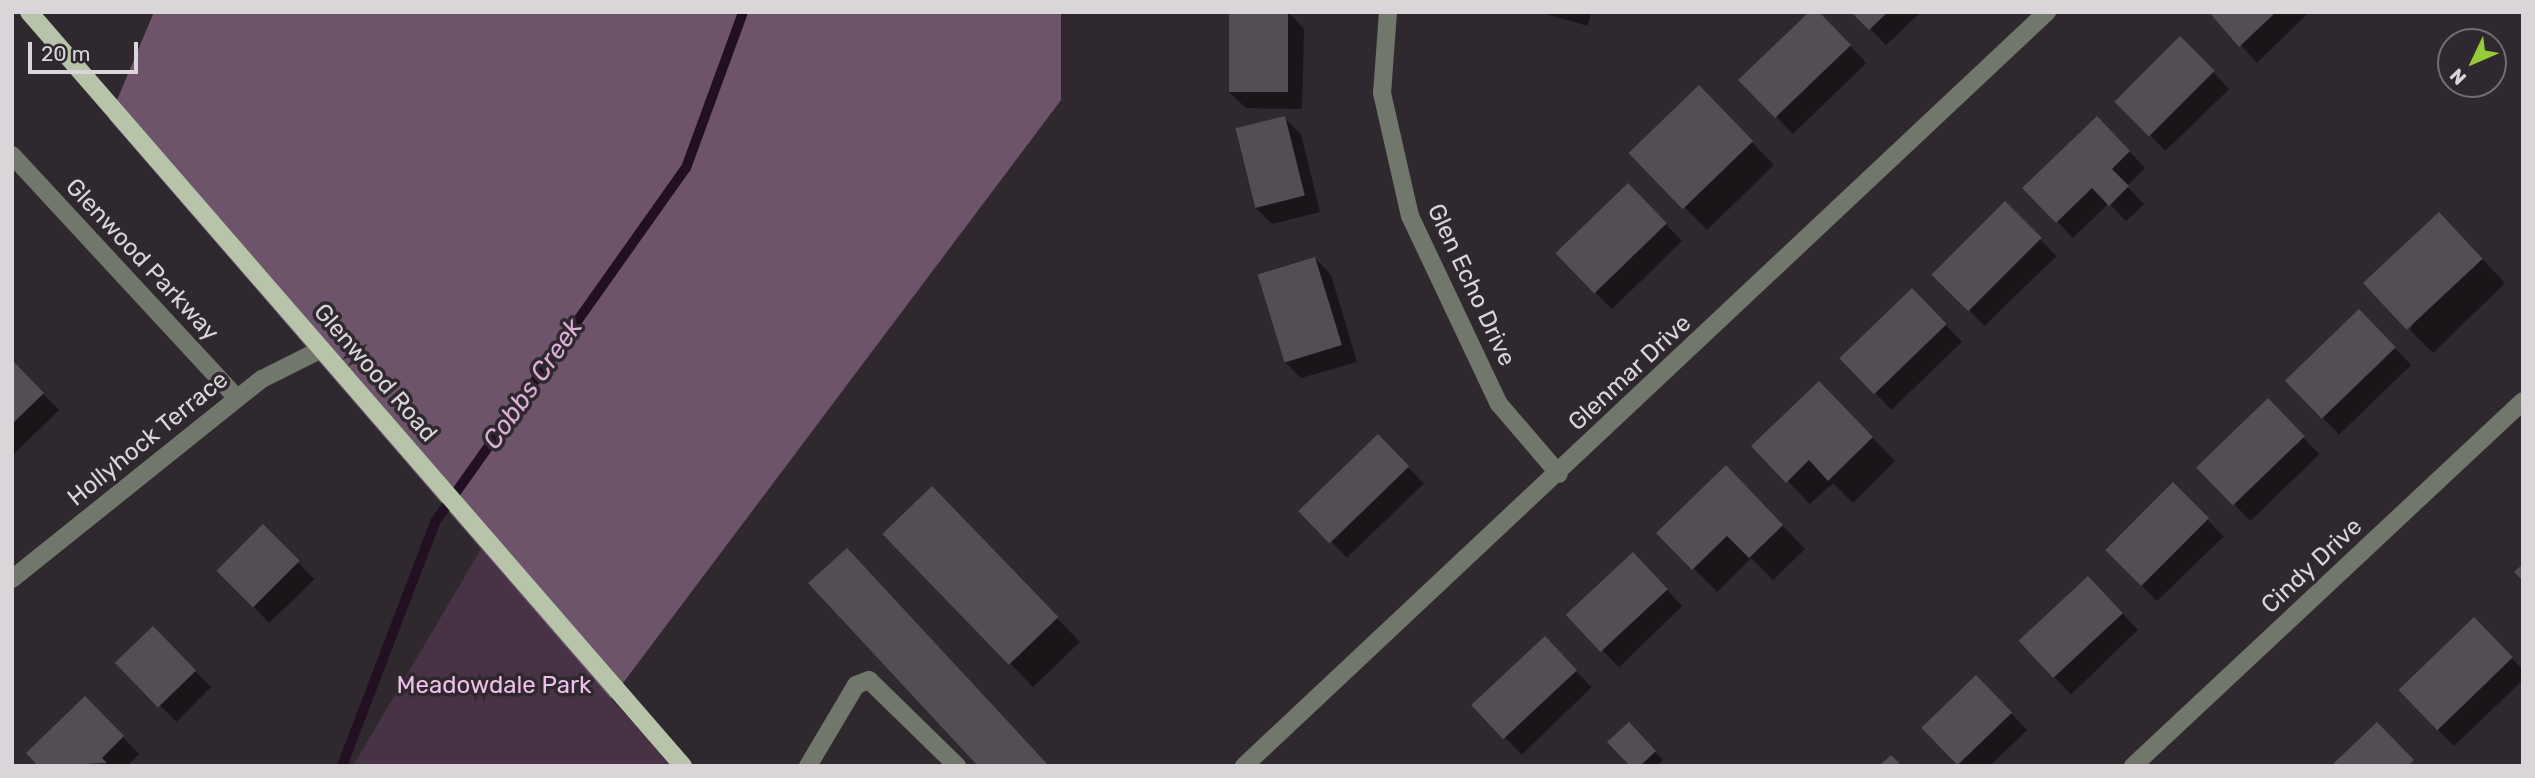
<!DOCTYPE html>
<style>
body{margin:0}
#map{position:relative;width:2535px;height:778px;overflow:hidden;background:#2f282f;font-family:Rubik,sans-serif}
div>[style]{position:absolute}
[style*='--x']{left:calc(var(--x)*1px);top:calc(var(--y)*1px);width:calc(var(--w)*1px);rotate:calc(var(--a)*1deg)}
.green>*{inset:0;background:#483346}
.forest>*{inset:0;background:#6d546b}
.shadow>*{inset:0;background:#0007;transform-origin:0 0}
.stream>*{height:10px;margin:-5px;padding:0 5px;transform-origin:5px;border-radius:5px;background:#220f21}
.building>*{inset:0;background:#554d54;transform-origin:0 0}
.minor>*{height:18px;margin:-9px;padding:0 9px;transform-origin:9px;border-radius:9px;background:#71776a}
.major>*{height:18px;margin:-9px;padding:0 9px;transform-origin:9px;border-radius:9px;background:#b7c4a9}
span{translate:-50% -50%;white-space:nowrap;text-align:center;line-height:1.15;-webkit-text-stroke:7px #2f282f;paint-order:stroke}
.street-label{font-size:24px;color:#d9d5d9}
.park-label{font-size:24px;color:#eec0ea}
.water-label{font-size:26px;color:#dcafd9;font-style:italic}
.frame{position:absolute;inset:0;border:14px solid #d9d5d9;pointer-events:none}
.north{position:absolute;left:2437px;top:28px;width:70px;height:70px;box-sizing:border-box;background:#2f282f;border:2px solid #736d73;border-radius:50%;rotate:226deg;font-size:19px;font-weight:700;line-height:28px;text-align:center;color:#d9d5d9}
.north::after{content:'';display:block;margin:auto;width:24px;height:32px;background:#96cc3a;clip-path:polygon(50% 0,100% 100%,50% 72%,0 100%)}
.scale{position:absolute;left:28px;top:42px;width:110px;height:32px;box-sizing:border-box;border:4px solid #d9d5d9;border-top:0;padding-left:9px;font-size:21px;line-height:24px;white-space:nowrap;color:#d9d5d9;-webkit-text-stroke:5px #2f282f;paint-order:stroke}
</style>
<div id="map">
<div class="green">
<i style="clip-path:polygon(481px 549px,611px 699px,674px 766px,353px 766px)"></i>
</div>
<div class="forest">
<i style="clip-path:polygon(154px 12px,1061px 12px,1061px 100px,611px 699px,109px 119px)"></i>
</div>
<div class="shadow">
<i style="clip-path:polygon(1288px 12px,1304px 29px,1302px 109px,1246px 108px,1229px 92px)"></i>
<i style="clip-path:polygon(1539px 12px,1591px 12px,1588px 26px)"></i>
<i style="left:1817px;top:12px;width:71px;height:102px;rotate:46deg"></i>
<i style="clip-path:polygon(1854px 12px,1921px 12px,1886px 45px)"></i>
<i style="clip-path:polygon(2211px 12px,2309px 12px,2257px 63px)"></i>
<i style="left:2180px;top:38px;width:71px;height:89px;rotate:46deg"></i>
<i style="clip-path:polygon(1722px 111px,1774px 165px,1707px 230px,1684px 207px)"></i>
<i style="clip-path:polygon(1284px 118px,1301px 134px,1320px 212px,1272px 224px,1255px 207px)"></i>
<i style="clip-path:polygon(2113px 134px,2145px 168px,2127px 186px,2144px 204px,2126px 221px,2109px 203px,2073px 238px,2025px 188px)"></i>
<i style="left:1628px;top:185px;width:78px;height:98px;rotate:46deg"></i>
<i style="left:2005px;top:203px;width:74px;height:100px;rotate:46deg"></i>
<i style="clip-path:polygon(2462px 238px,2505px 283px,2433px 353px,2410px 330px)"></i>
<i style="clip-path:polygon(1315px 258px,1331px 275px,1357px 362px,1301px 378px,1285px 362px)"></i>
<i style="left:1912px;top:290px;width:72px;height:98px;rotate:46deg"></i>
<i style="left:2359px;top:311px;width:75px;height:100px;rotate:46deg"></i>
<i style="clip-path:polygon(12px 362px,59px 410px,12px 456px)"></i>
<i style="left:2268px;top:401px;width:74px;height:96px;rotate:46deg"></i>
<i style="clip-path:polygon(1842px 406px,1895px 461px,1853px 503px,1833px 483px,1810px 504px,1753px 446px)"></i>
<i style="left:1378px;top:436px;width:66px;height:107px;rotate:46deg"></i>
<i style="left:2173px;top:484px;width:73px;height:93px;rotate:46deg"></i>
<i style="clip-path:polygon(1749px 491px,1805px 549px,1773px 580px,1751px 558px,1717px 592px,1658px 533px)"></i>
<i style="clip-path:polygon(955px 512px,1080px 642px,1033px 687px,884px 533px)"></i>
<i style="left:263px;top:526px;width:74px;height:63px;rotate:46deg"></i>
<i style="left:1633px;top:555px;width:71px;height:88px;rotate:46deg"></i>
<i style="left:2088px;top:578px;width:72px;height:93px;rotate:46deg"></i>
<i style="clip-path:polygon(2474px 619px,2523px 670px,2523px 680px,2454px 746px,2400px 690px)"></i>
<i style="left:153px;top:629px;width:82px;height:49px;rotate:45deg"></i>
<i style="left:1545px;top:639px;width:67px;height:97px;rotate:46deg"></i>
<i style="clip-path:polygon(1976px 677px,2027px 730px,1990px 766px,1959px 766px,1923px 728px)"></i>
<i style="clip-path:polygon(85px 698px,139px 754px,127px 766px,41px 766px)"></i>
<i style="clip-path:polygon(1629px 724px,1663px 760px,1657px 766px,1632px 766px)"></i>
</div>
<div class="stream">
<i style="--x:342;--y:766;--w:261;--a:-69.1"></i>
<i style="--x:435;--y:522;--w:434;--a:-54.7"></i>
<i style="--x:686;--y:168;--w:166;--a:-69.9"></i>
</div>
<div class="building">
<i style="left:1229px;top:12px;width:59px;height:80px"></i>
<i style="clip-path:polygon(1809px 12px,1819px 12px,1851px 45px,1775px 118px,1738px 80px)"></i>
<i style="clip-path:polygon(1851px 12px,1888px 12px,1869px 30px)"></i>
<i style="clip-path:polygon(2209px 12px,2276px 12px,2239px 47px)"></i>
<i style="left:2180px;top:36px;width:49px;height:93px;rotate:45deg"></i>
<i style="left:1699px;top:85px;width:78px;height:98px;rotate:46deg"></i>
<i style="left:1285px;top:116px;width:82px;height:51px;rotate:76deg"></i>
<i style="clip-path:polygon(2097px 116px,2130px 151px,2112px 169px,2129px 186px,2109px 206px,2092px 188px,2056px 223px,2022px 188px)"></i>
<i style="left:1628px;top:183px;width:56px;height:101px;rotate:46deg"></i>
<i style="left:2005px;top:201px;width:52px;height:104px;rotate:45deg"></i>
<i style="left:2439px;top:212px;width:64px;height:104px;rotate:47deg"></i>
<i style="left:1315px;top:257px;width:92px;height:60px;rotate:73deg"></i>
<i style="left:1912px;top:288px;width:50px;height:101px;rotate:46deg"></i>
<i style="left:2359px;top:309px;width:53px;height:103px;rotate:46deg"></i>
<i style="clip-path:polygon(12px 360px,44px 393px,12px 424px)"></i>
<i style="clip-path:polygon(1819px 381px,1873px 437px,1828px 481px,1809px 460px,1786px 483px,1751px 446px)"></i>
<i style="left:2268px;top:398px;width:53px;height:100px;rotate:46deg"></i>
<i style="left:1378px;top:434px;width:45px;height:111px;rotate:46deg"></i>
<i style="clip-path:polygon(1726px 465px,1783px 525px,1749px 558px,1727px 536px,1692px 570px,1656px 533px)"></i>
<i style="left:2173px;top:482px;width:51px;height:96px;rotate:45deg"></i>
<i style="left:932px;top:486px;width:182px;height:69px;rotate:46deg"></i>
<i style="left:263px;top:524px;width:52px;height:66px;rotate:45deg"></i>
<i style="clip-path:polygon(847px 548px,1049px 766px,978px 766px,808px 583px)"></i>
<i style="left:1633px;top:552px;width:51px;height:92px;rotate:47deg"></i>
<i style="clip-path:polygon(2523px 564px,2523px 581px,2514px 572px)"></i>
<i style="left:2088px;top:576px;width:51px;height:95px;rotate:47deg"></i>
<i style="left:2474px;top:617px;width:56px;height:105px;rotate:46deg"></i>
<i style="left:153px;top:626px;width:62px;height:53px;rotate:46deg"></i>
<i style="left:1545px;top:636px;width:47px;height:101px;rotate:47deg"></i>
<i style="left:1976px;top:675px;width:52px;height:76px;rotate:46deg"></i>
<i style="clip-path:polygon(85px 696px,124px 736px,102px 758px,107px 763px,38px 766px,26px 753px)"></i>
<i style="clip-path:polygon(1629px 722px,1656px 751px,1640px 766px,1630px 766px,1607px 742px)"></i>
<i style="clip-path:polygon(2377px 722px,2414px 760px,2408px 766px,2331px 766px)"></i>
<i style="clip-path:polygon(1891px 755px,1902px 766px,1879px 766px)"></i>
</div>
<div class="minor">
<i style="--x:1388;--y:12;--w:81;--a:94.2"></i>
<i style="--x:1382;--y:93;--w:126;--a:77.2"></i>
<i style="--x:1410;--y:216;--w:208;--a:64.7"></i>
<i style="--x:1499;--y:404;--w:92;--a:49.4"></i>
<i style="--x:12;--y:155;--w:331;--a:47.2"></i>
<i style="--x:12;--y:579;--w:320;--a:-38.7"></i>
<i style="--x:262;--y:379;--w:67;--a:-26.6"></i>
<i style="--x:808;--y:766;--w:94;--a:-59.3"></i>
<i style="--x:856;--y:685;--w:14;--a:-21"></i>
<i style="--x:869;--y:680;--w:123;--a:44.3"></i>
<i style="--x:1244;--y:766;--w:1102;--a:-43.2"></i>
<i style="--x:2133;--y:766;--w:534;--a:-43.1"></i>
</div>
<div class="major">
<i style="--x:29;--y:12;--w:998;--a:49.06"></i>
</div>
<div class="street-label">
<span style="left:142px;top:260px;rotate:47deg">Glenwood Parkway</span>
<span style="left:1471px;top:285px;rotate:65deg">Glen Echo Drive</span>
<span style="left:375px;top:373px;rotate:49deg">Glenwood Road</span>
<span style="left:1630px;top:373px;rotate:-43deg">Glenmar Drive</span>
<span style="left:148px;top:439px;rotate:-39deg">Hollyhock Terrace</span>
<span style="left:2312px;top:566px;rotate:-43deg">Cindy Drive</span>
</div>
<div class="park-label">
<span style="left:494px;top:686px">Meadowdale Park</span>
</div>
<div class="water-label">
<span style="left:533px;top:384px;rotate:-55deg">Cobbs Creek</span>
</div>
<div class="frame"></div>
<div class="north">N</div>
<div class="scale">20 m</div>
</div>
